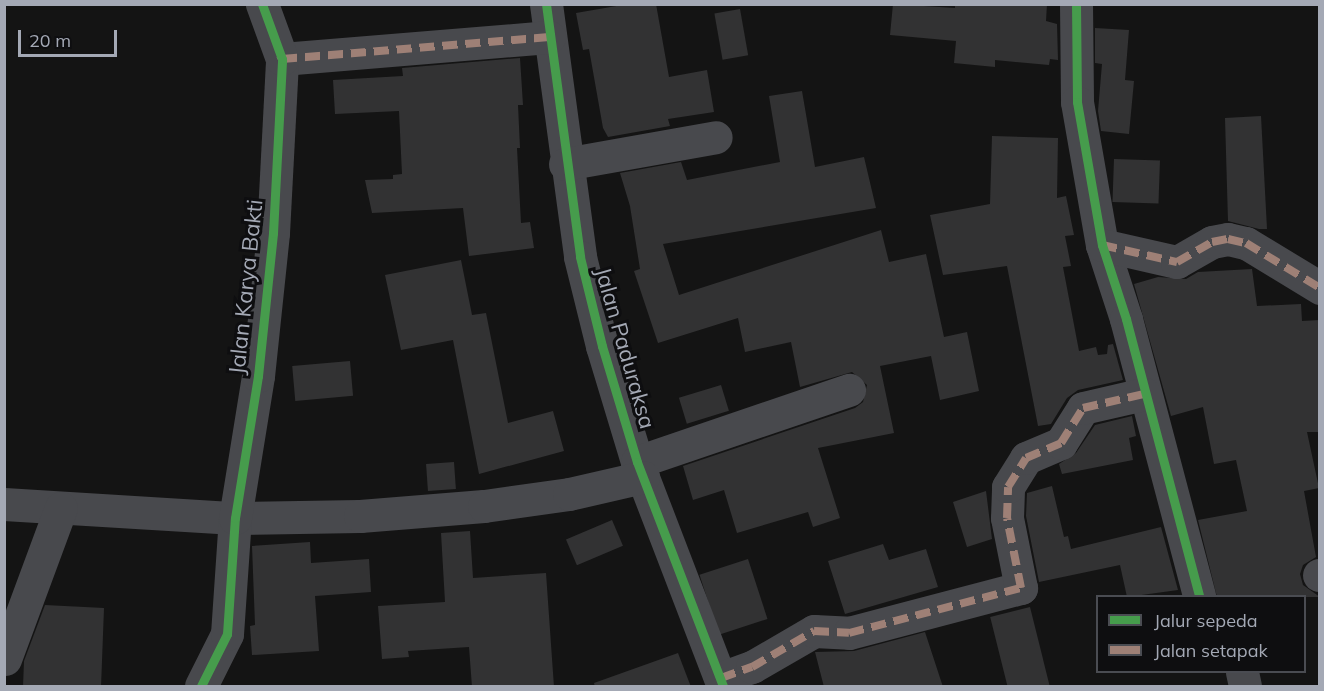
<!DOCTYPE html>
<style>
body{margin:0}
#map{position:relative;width:1324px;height:691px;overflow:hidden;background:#141414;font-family:Mulish,sans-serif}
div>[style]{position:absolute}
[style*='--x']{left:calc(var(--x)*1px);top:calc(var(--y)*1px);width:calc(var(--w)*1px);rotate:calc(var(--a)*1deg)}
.building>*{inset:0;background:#323233;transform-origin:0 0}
.street>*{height:33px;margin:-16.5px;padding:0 16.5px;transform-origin:16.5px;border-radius:16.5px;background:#48494d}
.quiet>*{height:8px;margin-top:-4px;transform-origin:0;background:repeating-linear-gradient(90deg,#9e8076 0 15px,transparent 0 23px)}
.cycleway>*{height:9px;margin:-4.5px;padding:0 4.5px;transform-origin:4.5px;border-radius:4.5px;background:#469c4c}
span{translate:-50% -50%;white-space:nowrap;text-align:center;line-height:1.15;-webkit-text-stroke:6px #0e0e10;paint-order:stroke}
.street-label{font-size:22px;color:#a4a9b5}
.frame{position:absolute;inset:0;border:6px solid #a4a9b5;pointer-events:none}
.legend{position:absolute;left:1096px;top:595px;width:210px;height:78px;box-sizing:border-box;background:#0e0e10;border:2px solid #4a4c52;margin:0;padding:8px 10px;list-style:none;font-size:18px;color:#a4a9b5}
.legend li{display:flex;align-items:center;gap:12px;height:30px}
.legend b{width:30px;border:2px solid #4a4c52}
.scale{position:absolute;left:18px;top:30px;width:99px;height:27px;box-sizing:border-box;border:3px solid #a4a9b5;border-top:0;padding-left:8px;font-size:18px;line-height:21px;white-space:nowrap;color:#a4a9b5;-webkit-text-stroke:4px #0e0e10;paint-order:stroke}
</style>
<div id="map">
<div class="building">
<i style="clip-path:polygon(628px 4px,656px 4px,669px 77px,707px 70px,714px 112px,668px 119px,670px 126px,608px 137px,603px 128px,589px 49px,583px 50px,576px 13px)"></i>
<i style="clip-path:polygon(893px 4px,955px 8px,955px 4px,1047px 4px,1046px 21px,1057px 24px,1058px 60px,1050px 59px,1049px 65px,995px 60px,995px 67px,954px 63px,956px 41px,890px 35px)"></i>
<i style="left:740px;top:9px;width:47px;height:26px;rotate:80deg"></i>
<i style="clip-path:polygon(1095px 28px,1129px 30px,1125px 80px,1134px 81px,1129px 134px,1101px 131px,1098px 111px,1102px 64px,1095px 63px)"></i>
<i style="clip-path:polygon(520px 58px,523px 105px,518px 105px,520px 148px,517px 148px,521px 223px,530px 222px,534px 248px,469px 256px,463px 208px,372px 213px,365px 180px,393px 179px,393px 175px,402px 174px,399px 111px,335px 114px,333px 80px,403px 76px,402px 68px)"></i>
<i style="clip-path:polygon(802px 91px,815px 167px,864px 157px,876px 208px,663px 244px,679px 295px,881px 230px,889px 262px,926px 254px,944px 337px,967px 332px,979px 391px,940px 400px,931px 356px,880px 366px,894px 433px,818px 448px,840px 518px,813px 527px,808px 512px,737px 533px,724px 490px,693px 500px,683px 466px,855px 408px,863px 402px,867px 385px,852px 372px,800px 387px,791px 342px,745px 352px,738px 318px,658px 343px,634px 271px,640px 269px,630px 206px,620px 173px,681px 162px,687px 180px,780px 162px,769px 96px)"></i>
<i style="clip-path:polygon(1261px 116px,1267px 229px,1259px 229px,1228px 221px,1225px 118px)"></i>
<i style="clip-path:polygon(992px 136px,1058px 138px,1057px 198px,1066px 196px,1074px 235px,1065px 236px,1071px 266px,1063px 267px,1079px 351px,1096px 347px,1098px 355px,1107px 354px,1108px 345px,1113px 344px,1123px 380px,1078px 390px,1067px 398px,1051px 424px,1038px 426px,1007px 266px,943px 275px,930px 215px,990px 204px)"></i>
<i style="left:1114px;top:159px;width:46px;height:43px;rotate:2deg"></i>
<i style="clip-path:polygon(461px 260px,472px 315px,486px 313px,508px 423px,553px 411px,564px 451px,479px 474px,453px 340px,401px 350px,385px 275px)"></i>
<i style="clip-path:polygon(1252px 269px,1257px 306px,1301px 304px,1302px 321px,1320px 320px,1320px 432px,1307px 432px,1319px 488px,1304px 491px,1316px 557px,1303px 565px,1300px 574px,1303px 585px,1320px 597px,1217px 597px,1198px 520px,1247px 511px,1236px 460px,1214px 464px,1203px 407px,1171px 416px,1134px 284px,1158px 277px,1186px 279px,1198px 272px)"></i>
<i style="left:350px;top:361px;width:35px;height:58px;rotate:85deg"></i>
<i style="left:721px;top:385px;width:27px;height:44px;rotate:73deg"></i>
<i style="clip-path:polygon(1132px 416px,1136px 436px,1129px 438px,1133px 460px,1062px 474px,1059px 464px,1076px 453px,1095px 425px)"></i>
<i style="left:454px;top:462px;width:27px;height:28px;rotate:86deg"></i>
<i style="clip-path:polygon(1052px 486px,1064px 537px,1068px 536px,1071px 549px,1161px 527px,1178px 590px,1127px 597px,1120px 565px,1039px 582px,1026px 516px,1027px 493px)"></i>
<i style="clip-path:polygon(986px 491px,992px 539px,967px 547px,953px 502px)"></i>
<i style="left:612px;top:520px;width:28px;height:50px;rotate:67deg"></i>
<i style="clip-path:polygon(470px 531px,473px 578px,546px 573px,554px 687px,472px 687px,469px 647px,408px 651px,409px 657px,382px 659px,378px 606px,445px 602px,441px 533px)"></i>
<i style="clip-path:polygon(310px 542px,311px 563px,369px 559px,371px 592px,315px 596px,319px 651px,252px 655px,250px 626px,255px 625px,252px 546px)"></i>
<i style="clip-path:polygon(883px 544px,889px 560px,926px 549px,938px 587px,845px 614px,828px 561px)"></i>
<i style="left:748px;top:559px;width:63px;height:51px;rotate:72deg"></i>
<i style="clip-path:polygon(45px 605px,104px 608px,101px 687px,23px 687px,24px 661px)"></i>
<i style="left:1030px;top:607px;width:82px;height:41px;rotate:76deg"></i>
<i style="clip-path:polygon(925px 632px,943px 687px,824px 687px,815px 652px,854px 651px)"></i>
<i style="clip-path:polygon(678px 653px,691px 687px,595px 687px,594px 683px)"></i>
</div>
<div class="street">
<i style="--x:546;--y:4;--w:255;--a:82.3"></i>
<i style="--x:580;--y:257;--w:92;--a:76.1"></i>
<i style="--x:602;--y:346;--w:121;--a:73.2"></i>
<i style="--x:637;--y:462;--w:240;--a:69"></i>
<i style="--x:1076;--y:4;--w:98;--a:89.4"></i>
<i style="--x:1077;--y:102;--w:145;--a:80.1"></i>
<i style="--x:1102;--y:245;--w:78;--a:72"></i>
<i style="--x:1126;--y:319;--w:286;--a:75.2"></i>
<i style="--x:282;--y:59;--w:268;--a:-4.7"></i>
<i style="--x:565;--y:164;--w:153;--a:-10.1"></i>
<i style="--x:1102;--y:245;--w:77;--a:12.8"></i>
<i style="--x:1177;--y:262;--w:40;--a:-29.7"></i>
<i style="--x:1212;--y:242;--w:16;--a:-11"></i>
<i style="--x:1228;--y:239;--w:18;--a:13"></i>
<i style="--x:1246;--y:243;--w:87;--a:31.3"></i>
<i style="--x:637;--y:462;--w:224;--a:-18.8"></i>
<i style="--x:4;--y:504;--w:231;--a:3.5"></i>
<i style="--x:235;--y:518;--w:125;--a:-0.9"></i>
<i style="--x:360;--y:516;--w:124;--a:-4.6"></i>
<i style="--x:484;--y:506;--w:86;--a:-8"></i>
<i style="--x:569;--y:494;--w:76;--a:-12.9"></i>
<i style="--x:1319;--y:575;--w:1;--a:0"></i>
<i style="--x:5;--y:659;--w:161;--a:-69.7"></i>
<i style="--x:1242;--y:672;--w:14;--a:78"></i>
<i style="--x:721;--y:678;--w:33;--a:-20"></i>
<i style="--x:752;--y:667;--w:72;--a:-30.1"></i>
<i style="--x:814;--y:631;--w:35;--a:3"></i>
<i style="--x:849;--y:633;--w:178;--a:-14.7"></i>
<i style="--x:1021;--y:588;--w:71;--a:-101.3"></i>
<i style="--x:1007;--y:518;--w:31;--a:-88"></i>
<i style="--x:1008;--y:487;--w:34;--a:-58"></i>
<i style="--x:1026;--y:458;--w:38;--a:-23"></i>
<i style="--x:1061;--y:443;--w:41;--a:-57.8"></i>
<i style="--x:1083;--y:408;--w:63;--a:-12.9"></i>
<i style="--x:201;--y:686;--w:58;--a:-63.4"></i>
<i style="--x:227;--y:634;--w:116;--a:-86.1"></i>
<i style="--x:235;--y:518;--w:144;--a:-80.8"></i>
<i style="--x:258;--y:376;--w:144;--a:-84"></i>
<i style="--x:273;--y:233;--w:174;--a:-87"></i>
<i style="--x:282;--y:59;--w:59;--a:-110"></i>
</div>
<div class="quiet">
<i style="--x:280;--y:55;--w:4;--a:63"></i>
<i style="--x:282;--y:59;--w:268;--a:-4.7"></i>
<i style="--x:1102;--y:245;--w:77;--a:12.8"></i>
<i style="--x:1177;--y:262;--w:40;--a:-29.7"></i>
<i style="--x:1212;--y:242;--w:16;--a:-11"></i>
<i style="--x:1228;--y:239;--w:18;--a:13"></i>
<i style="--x:1246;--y:243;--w:87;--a:31.3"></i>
<i style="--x:1319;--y:575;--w:1;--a:0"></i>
<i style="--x:721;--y:678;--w:33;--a:-20"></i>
<i style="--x:752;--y:667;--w:72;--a:-30.1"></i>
<i style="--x:814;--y:631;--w:35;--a:3"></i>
<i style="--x:849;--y:633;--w:178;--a:-14.7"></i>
<i style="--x:1021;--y:588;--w:71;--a:-101.3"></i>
<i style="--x:1007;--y:518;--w:31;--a:-88"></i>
<i style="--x:1008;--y:487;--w:34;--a:-58"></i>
<i style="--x:1026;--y:458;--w:38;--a:-23"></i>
<i style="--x:1061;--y:443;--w:41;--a:-57.8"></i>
<i style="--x:1083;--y:408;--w:63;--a:-12.9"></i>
</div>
<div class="cycleway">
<i style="--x:546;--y:4;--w:255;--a:82.3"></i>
<i style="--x:580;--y:257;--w:92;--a:76.1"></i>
<i style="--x:602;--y:346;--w:121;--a:73.2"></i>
<i style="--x:637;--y:462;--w:240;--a:69"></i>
<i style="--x:1076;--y:4;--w:98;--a:89.4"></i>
<i style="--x:1077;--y:102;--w:145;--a:80.1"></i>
<i style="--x:1102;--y:245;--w:78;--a:72"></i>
<i style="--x:1126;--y:319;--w:286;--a:75.2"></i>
<i style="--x:201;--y:686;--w:58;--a:-63.4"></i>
<i style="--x:227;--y:634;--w:116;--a:-86.1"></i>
<i style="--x:235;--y:518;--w:144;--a:-80.8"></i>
<i style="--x:258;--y:376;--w:144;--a:-84"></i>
<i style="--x:273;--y:233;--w:174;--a:-87"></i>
<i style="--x:282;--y:59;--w:59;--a:-110"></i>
</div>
<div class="street-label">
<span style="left:246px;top:287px;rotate:-84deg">Jalan Karya Bakti</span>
<span style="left:625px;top:348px;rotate:74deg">Jalan Paduraksa</span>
</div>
<div class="frame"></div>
<ul class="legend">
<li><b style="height:8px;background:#469c4c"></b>Jalur sepeda</li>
<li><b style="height:8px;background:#9e8076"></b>Jalan setapak</li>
</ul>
<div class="scale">20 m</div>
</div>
